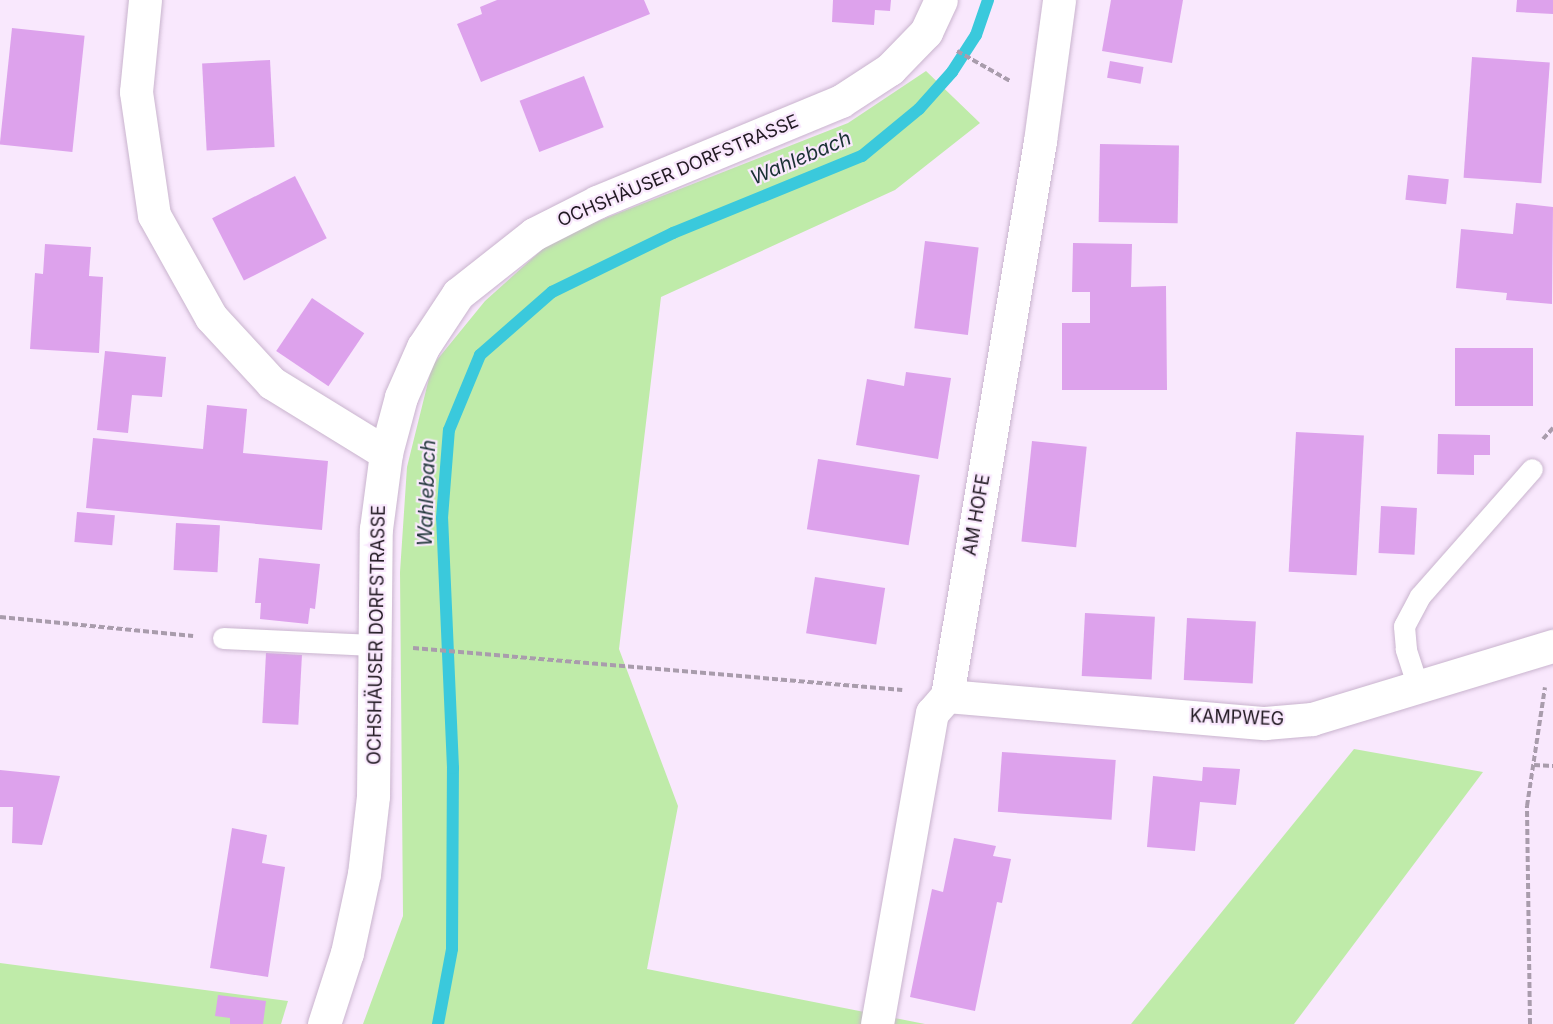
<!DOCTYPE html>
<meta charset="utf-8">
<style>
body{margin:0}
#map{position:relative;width:1553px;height:1024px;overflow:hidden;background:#f9e8fd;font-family:Inter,sans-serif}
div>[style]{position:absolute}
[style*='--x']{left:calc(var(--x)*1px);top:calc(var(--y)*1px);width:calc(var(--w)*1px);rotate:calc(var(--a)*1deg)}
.green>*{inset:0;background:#bfeba9}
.stream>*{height:12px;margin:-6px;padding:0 6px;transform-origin:6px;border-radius:6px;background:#3ac9dc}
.building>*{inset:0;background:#dda2ec;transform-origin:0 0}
.path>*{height:4px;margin-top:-2px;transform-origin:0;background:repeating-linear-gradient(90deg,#a99cac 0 6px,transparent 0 9px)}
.roads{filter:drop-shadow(0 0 2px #c9b4ce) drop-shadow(0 0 2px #c9b4ce)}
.lane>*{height:21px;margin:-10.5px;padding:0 10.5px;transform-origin:10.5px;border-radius:10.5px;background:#fff}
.street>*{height:33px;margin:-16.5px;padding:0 16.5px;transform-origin:16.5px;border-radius:16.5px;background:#fff}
.secondary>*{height:33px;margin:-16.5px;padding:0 16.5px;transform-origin:16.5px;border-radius:16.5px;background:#fff}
span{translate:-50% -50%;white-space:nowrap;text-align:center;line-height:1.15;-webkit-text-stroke:4.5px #f9e8fd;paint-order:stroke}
.street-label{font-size:18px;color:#211922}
.water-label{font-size:20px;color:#1a3134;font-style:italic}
</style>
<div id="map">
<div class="green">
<i style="clip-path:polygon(926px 71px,980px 123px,895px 190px,661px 297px,619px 649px,678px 806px,647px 969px,925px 1024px,363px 1024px,403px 916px,400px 572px,407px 467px,432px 366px,485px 301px,555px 238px,848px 123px)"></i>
<i style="clip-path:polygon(1354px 749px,1483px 772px,1294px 1024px,1131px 1024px)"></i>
<i style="clip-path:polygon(0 963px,288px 1001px,281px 1024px,0 1024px)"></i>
</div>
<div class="stream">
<i style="--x:438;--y:1024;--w:76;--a:-79.4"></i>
<i style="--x:452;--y:949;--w:181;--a:-89.7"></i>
<i style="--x:453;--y:768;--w:250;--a:-92.5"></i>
<i style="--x:442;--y:518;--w:88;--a:-85.5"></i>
<i style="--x:449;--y:430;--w:81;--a:-67.5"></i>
<i style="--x:480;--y:355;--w:96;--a:-41.2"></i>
<i style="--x:552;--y:292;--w:135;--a:-26"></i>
<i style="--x:673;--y:233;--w:204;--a:-22.2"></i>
<i style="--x:862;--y:156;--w:74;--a:-39.5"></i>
<i style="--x:919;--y:109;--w:50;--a:-48.3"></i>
<i style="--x:952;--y:72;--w:44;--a:-57"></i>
<i style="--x:976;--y:35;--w:37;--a:-71"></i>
</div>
<div class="building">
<i style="clip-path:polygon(497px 0,644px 0,650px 14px,481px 82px,457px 24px,482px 14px,480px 7px)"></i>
<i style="clip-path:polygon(833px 0,891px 0,890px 11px,875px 10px,874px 25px,832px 22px)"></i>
<i style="clip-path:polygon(1111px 0,1183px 0,1172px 63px,1102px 51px)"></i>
<i style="clip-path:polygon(1517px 0,1553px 0,1553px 14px,1516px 12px)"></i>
<i style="left:12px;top:28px;width:73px;height:117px;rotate:6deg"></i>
<i style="left:1472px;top:57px;width:78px;height:121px;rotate:4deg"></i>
<i style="left:270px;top:60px;width:87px;height:68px;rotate:87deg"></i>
<i style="left:1110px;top:61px;width:34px;height:17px;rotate:10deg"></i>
<i style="left:584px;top:76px;width:55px;height:69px;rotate:69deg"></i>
<i style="left:1100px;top:144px;width:79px;height:78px;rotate:1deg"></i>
<i style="left:1408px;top:175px;width:41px;height:25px;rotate:6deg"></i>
<i style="left:295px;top:176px;width:70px;height:93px;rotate:63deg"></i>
<i style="clip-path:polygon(1516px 203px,1553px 207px,1552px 304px,1506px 300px,1507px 293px,1456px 288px,1461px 229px,1513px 234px)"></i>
<i style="left:925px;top:241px;width:54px;height:88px;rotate:7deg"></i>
<i style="clip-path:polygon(1073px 243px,1132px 244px,1131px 287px,1166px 286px,1167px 390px,1062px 390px,1062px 323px,1090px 323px,1090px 292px,1072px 292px)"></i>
<i style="clip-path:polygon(45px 244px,91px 247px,89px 276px,103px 277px,99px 353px,30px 349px,35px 273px,43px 274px)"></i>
<i style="left:312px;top:298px;width:63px;height:64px;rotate:34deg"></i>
<i style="left:1455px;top:348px;width:78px;height:58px"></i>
<i style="clip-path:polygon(105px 351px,166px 357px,162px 397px,132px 395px,128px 433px,97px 430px)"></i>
<i style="clip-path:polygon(906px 372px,951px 378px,938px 459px,856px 445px,867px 379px,904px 386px)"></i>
<i style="clip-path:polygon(207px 405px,247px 409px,243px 453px,328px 461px,322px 530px,86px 508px,93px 438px,203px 449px)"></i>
<i style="left:1296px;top:432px;width:68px;height:140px;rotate:3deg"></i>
<i style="clip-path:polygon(1438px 434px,1490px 435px,1490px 455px,1474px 455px,1474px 475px,1437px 474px)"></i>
<i style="left:1032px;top:441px;width:55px;height:101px;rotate:6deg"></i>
<i style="left:818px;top:459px;width:103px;height:71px;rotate:9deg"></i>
<i style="left:1381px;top:506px;width:36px;height:47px;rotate:3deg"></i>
<i style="left:77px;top:512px;width:38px;height:30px;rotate:5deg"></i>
<i style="left:176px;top:523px;width:44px;height:47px;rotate:3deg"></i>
<i style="clip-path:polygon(259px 558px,320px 564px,315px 609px,310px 608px,308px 624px,260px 619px,261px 603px,255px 603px)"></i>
<i style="left:815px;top:577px;width:71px;height:57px;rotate:9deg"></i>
<i style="left:1085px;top:613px;width:70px;height:63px;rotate:3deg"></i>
<i style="left:1187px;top:618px;width:69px;height:62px;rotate:3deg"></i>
<i style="left:266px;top:653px;width:36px;height:70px;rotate:3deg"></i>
<i style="left:1002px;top:752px;width:114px;height:60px;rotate:4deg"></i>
<i style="clip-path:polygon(1203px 767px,1240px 769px,1236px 805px,1200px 802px,1195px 851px,1147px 847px,1153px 776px,1202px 781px)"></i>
<i style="clip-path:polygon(0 770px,60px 776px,42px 845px,12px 843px,13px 807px,0 807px)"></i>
<i style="clip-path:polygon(232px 828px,267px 835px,262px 863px,285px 867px,268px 977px,210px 968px)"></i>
<i style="clip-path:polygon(954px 838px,996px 846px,993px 856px,1011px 859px,1002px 903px,997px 902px,975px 1011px,910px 997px,932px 889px,943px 892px)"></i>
<i style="clip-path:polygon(218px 995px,266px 1001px,263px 1024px,230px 1024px,230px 1018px,215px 1016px)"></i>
</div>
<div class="path">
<i style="--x:957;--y:51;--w:61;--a:29.5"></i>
<i style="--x:1543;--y:439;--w:15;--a:-48"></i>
<i style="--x:0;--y:617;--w:194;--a:5.6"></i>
<i style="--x:413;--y:648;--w:491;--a:4.9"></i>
<i style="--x:1534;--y:765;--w:19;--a:3"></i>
<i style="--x:1530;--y:1024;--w:218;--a:-90.8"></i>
<i style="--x:1527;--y:806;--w:120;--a:-81.4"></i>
</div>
<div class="roads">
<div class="lane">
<i style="--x:223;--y:638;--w:150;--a:2.7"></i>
<i style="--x:1418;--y:687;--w:40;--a:-108"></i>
<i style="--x:1406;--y:649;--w:23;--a:-95"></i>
<i style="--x:1404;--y:626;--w:34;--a:-62"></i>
<i style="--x:1420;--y:596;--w:169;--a:-48.6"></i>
</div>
<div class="street">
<i style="--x:145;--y:0;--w:92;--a:95.6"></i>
<i style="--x:136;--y:92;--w:124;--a:81.7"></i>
<i style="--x:154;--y:215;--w:117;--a:60.8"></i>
<i style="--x:211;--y:317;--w:90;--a:47.3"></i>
<i style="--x:272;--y:383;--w:134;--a:31.6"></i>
<i style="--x:947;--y:696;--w:319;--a:4.9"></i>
<i style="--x:1265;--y:723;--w:47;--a:-4.9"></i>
<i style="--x:1312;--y:719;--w:252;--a:-16.9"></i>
<i style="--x:877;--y:1024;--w:316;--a:-80"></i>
<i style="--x:932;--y:713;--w:23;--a:-49"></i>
<i style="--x:947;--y:696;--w:563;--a:-80.49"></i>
<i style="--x:1040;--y:141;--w:142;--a:-82.3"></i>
</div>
<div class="secondary">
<i style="--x:324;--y:1024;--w:75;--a:-72.1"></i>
<i style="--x:347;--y:953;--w:81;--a:-77.9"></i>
<i style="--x:364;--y:874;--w:79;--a:-83.4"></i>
<i style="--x:373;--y:796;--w:267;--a:-89.4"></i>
<i style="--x:376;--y:529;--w:77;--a:-82.5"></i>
<i style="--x:386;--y:453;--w:58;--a:-75"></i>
<i style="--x:401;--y:397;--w:55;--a:-66.3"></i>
<i style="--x:423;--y:347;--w:64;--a:-56.6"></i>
<i style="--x:458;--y:294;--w:97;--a:-38.3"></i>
<i style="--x:534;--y:234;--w:71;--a:-26.9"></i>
<i style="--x:597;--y:202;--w:264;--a:-22.5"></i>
<i style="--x:841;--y:101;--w:59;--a:-33.1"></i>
<i style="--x:890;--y:69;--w:52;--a:-45.8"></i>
<i style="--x:926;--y:32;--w:35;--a:-65"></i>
</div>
</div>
<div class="street-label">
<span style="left:678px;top:171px;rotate:-23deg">OCHSHÄUSER DORFSTRASSE</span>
<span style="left:977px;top:515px;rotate:-80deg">AM HOFE</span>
<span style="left:377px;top:635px;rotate:-89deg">OCHSHÄUSER DORFSTRASSE</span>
<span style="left:1237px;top:718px;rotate:2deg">KAMPWEG</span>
</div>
<div class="water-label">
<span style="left:801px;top:158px;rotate:-23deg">Wahlebach</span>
<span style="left:427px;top:493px;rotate:-88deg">Wahlebach</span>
</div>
</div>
